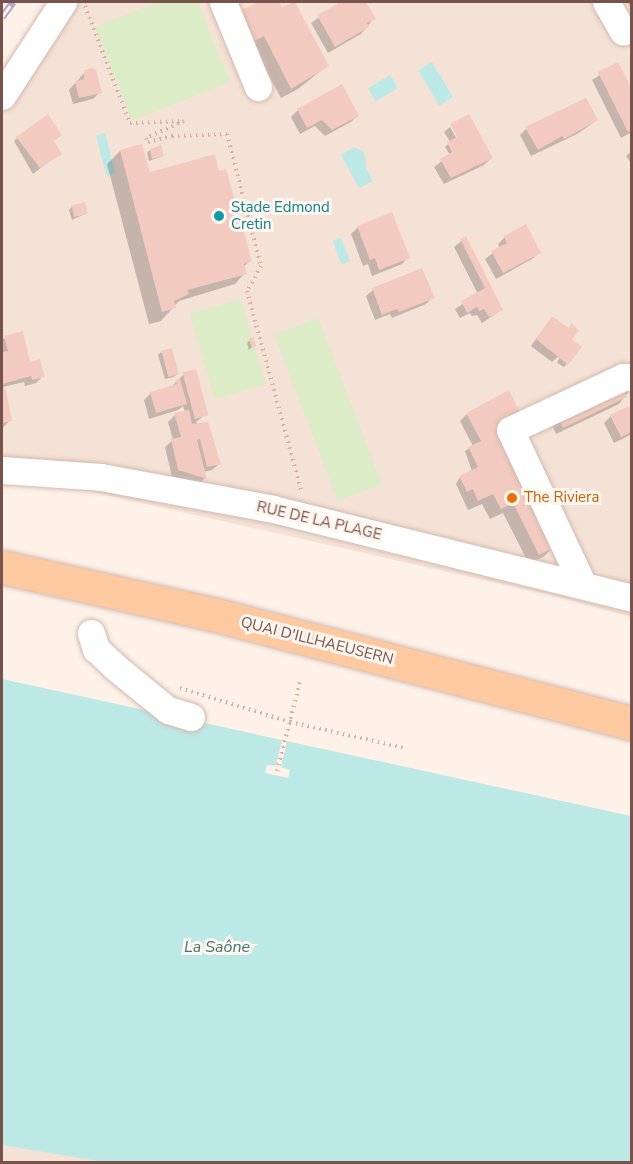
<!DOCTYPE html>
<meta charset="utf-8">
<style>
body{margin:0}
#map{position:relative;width:633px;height:1164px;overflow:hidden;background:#fdf1e8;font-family:"Nunito Sans",sans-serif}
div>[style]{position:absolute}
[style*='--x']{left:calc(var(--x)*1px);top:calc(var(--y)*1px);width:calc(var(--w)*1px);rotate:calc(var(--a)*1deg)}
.residential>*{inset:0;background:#f5e2d6}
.green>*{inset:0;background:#dcecc6;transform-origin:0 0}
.water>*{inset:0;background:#bce8e6;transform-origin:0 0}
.pier>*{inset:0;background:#fdf1e8}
.shadow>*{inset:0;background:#0003}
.building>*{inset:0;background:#f3cabf;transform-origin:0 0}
.path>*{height:4px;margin-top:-2px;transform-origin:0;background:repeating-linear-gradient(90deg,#d9ada2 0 1.5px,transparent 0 6px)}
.roads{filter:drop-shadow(0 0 2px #d2b9b0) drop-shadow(0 0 2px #d2b9b0)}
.minor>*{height:27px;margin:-13.5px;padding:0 13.5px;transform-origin:13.5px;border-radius:13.5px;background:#fff}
.major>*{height:33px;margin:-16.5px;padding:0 16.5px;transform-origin:16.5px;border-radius:16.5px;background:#fcc9a0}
.rail>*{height:7px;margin-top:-3.5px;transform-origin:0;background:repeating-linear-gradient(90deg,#fff6ef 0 14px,#b2a5c8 0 28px);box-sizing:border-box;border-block:2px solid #b2a5c8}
.dots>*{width:16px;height:16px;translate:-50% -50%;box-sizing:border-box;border:3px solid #fff6ef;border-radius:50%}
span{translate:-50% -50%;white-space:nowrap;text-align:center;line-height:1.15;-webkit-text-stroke:6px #fff6ef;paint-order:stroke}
.culture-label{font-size:15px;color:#0d838f}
.left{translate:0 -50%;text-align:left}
.food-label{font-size:15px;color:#c56008}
.street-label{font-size:15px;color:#78534b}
.water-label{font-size:16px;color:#3a7676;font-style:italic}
.frame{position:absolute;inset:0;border:3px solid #78534b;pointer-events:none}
</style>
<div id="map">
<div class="residential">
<i style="clip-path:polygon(54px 2px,631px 2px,631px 617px,550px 595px,22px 476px,2px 476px,2px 81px)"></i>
<i style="clip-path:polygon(2px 1145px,60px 1154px,103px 1162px,2px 1162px)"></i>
</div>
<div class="green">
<i style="clip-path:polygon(158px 2px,198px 2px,230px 82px,132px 121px,95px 27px)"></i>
<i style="left:241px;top:299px;width:89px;height:53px;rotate:74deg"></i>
<i style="left:318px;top:318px;width:178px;height:47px;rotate:69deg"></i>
</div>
<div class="water">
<i style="left:432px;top:62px;width:41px;height:16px;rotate:59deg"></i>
<i style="left:390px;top:75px;width:15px;height:26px;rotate:58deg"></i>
<i style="left:105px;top:133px;width:42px;height:9px;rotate:76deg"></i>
<i style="clip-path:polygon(354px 147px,365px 153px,366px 168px,373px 181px,359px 188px,341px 155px)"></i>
<i style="left:341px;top:238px;width:25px;height:9px;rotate:69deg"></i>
<i style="clip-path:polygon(2px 679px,631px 816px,631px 1162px,103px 1162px,2px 1145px)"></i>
</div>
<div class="pier">
<i style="clip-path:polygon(282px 740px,287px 741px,281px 767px,290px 770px,288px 778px,265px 773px,267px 765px,276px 766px)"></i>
</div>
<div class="shadow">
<i style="clip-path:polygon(261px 2px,277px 2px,281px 9px,294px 2px,327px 66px,298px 89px,281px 98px,236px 14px)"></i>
<i style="clip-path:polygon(341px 2px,364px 2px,374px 18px,361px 34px,328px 53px,311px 23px)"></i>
<i style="clip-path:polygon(627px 2px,632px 2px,632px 10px)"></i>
<i style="clip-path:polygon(617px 64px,632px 92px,632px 132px,621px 138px,592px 80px)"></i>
<i style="clip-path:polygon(85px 72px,100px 92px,93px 99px,73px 104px,69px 90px)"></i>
<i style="clip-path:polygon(298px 110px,357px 116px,351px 122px,325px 136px,315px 126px,300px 134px,291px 117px)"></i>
<i style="clip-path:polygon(597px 120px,577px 134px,531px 156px,520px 135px,526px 129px)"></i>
<i style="clip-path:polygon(450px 127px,465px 154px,491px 158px,484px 165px,444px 184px,434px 167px,450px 155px,445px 147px,450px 142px,444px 132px)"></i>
<i style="clip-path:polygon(17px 138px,53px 142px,60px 153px,33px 174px,14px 141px)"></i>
<i style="clip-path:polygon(150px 150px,163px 156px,149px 161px,147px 153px)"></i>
<i style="clip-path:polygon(120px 151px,250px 261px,243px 267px,245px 273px,235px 284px,179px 301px,161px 321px,149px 324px,107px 164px)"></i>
<i style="clip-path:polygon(632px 151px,632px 164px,626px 156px)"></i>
<i style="clip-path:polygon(72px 207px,87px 213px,72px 220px,69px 210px)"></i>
<i style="clip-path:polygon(525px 226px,539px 253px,532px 259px,496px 279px,485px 259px,500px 248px,498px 244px,504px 238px)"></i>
<i style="clip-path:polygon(358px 227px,408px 257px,402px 264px,372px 276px,368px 264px,363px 266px,351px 234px)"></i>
<i style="clip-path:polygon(465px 238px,501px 310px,482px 323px,477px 315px,472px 316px,470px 313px,460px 318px,455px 309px,478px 294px,454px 247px)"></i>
<i style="clip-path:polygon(422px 270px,433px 297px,426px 304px,392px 318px,390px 314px,375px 320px,366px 296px,373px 290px)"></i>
<i style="clip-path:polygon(572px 325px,570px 341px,580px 348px,564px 367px,557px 363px,561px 354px,552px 362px,531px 346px,544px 328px,568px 329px)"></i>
<i style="clip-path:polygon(5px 337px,43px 376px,36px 383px,25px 386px,24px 382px,3px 387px,10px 420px,2px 429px,2px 341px)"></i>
<i style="clip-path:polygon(250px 340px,254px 345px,249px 350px,247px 343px)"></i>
<i style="clip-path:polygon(161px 352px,177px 374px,174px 377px,165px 379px,158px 355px)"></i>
<i style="clip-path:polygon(184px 374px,206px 414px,196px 422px,219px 464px,212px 470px,203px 472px,205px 478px,198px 485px,172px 477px,165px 447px,173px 440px,168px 422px,175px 415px,185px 412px,183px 406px,178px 410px,149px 419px,144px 400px,151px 393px,170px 388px)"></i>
<i style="clip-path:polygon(630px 390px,619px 404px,556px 434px,551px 423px)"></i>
<i style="clip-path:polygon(499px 397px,554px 547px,543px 557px,529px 564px,503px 513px,490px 519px,482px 504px,468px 510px,456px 484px,460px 477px,472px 471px,465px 451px,473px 446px,460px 421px,467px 414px)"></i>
<i style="clip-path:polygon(611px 416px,632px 417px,632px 434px,614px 443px,604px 423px)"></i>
</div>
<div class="building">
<i style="clip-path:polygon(258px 2px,279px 2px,282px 7px,295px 2px,329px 66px,291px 89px,264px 36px,250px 43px,235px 13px)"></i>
<i style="clip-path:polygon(341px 2px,366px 2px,376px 19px,367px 23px,369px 27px,335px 47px,317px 15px)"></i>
<i style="clip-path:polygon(618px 62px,632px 89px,632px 130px,628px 132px,598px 72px)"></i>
<i style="clip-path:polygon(93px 68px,96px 70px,102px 93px,79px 98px,75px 82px,84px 79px,84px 70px)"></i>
<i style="clip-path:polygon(342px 84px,359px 116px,332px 130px,322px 120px,307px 128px,297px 109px)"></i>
<i style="clip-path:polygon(586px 98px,598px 120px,564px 139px,562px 136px,538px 150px,525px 127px)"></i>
<i style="clip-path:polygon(48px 114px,62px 135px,54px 141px,62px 154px,40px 168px,16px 137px)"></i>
<i style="clip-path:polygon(469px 114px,493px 158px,451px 178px,440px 159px,452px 152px,447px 142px,457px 137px,450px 124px)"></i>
<i style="clip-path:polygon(142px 144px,150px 172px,215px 154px,219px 171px,226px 169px,252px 261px,244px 264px,247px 274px,187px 290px,189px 294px,174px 301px,176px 308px,162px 312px,120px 150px)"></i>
<i style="clip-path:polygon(161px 145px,164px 156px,152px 159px,150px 149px)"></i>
<i style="left:85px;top:202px;width:12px;height:14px;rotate:76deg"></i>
<i style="clip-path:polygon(392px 212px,410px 258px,379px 270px,375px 258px,370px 260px,357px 226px)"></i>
<i style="clip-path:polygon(526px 224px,541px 253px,503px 273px,491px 251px,507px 243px,504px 236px)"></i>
<i style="clip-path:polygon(466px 236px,503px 310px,489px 317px,484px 309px,479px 311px,477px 307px,467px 313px,461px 301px,485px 288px,460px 239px)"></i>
<i style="clip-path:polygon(422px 268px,435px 298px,399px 312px,397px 309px,382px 315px,372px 288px)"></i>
<i style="clip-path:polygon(552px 316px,569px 328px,571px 323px,579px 330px,572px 340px,582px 347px,568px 365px,536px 339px)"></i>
<i style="clip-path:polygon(23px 331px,30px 362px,40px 359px,45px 377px,32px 380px,31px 376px,2px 384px,2px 352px,8px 351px,4px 336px)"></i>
<i style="clip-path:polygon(254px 337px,256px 346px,252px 348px,249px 339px)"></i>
<i style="left:172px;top:348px;width:27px;height:11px;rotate:75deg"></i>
<i style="left:196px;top:369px;width:48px;height:14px;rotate:75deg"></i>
<i style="clip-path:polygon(180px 379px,187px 404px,156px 413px,150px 392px,177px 384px,175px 380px)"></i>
<i style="clip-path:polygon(630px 386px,632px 391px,625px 393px,627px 397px,563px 428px,557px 415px)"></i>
<i style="clip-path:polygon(5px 387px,12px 421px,2px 423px,2px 388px)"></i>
<i style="clip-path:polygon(509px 390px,520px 412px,496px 428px,555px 547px,539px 555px,513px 503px,501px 509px,493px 494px,478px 501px,473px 489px,467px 492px,459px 476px,478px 467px,468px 447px,481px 441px,466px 413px)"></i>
<i style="clip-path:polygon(629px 406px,632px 413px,632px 432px,621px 437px,610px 415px)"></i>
<i style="clip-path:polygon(189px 410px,192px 424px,208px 422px,221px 464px,207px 467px,200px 439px,197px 440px,207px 479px,178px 470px,171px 439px,181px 437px,174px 413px)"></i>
</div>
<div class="path">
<i style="--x:85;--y:6;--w:125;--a:69"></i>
<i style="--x:130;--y:123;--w:54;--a:-2.1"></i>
<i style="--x:184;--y:121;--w:42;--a:155.9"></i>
<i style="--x:146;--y:138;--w:4;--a:63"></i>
<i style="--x:148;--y:142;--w:25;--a:-14"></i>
<i style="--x:172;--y:136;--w:55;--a:-2.1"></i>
<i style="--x:227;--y:134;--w:136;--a:75.6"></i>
<i style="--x:261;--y:266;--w:29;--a:119"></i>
<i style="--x:247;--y:291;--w:209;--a:74.8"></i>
<i style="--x:180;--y:688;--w:115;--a:17.2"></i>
<i style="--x:290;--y:722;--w:117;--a:12.8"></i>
<i style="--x:277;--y:771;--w:92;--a:-75.5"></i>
</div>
<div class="roads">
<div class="minor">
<i style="--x:223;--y:2;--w:92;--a:67.6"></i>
<i style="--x:606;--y:2;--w:34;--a:60"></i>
<i style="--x:2;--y:96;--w:112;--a:-57"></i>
<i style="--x:2;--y:470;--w:99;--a:4"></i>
<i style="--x:101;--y:477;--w:175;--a:10.5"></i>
<i style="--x:273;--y:509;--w:370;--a:13.9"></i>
<i style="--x:583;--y:585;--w:171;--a:-115.2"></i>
<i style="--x:510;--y:430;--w:125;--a:-25.1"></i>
<i style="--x:623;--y:377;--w:9;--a:0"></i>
<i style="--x:91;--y:633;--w:17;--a:73"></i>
<i style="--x:96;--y:649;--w:26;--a:43"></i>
<i style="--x:115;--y:667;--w:68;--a:39.1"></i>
<i style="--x:168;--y:710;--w:24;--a:17"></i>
</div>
<div class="major">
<i style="--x:2;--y:567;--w:219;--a:12.6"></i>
<i style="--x:216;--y:615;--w:430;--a:14.6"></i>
</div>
</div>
<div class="rail">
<i style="--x:2;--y:17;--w:19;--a:-54"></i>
</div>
<div class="dots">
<i style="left:219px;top:216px;background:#0f9aa8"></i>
<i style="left:512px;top:498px;background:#e8710a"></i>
</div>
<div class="culture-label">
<span class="left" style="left:231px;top:216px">Stade Edmond<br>Cretin</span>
</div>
<div class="food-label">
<span class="left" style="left:524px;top:498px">The Riviera</span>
</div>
<div class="street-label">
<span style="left:319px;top:521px;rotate:13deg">RUE DE LA PLAGE</span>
<span style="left:317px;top:641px;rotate:14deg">QUAI D'ILLHAEUSERN</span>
</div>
<div class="water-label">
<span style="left:217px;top:947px">La Saône</span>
</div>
<div class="frame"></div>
</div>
